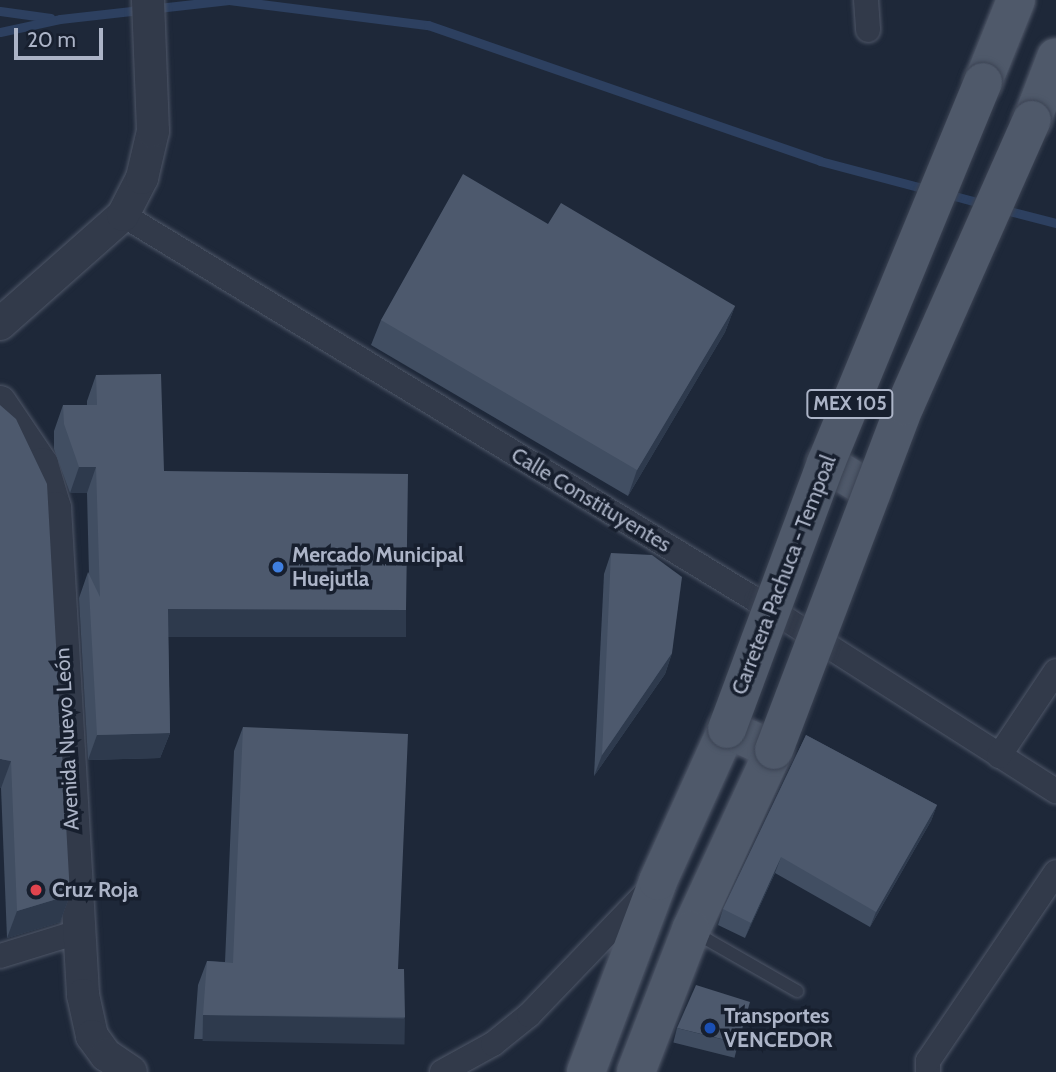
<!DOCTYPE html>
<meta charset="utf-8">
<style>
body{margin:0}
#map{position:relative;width:1056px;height:1072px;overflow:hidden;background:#1e2839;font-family:Cabin,sans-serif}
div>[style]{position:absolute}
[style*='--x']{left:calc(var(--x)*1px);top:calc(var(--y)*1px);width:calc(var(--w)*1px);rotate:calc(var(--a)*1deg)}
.stream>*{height:9px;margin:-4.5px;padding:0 4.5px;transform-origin:4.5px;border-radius:4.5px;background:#2d4060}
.roads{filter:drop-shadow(0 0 2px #4f5768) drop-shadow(0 0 2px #4f5768)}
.service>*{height:12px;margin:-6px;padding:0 6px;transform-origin:6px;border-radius:6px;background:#323a4a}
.minor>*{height:24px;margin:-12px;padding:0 12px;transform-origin:12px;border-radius:12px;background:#323a4a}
.tertiary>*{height:32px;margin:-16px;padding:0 16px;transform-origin:16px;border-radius:16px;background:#323a4a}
.primary>*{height:38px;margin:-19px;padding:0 19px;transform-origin:19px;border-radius:19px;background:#4f596a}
.bridges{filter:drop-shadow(0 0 2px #3b4353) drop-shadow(0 0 2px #3b4353)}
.primary-bridge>*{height:38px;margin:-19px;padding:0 19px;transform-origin:19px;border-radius:19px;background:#4f596a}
.wall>*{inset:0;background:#414e62;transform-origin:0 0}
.shaded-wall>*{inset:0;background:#2e3a4d;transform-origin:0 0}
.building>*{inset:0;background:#4d596d}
.dots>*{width:19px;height:19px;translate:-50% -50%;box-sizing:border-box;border:4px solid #171f2e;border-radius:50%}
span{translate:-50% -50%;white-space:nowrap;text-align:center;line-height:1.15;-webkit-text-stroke:7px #171f2e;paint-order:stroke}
.shield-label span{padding:2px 5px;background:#171f2e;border:2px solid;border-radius:5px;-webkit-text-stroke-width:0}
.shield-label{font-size:19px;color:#acb4c7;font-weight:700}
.street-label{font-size:21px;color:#acb4c7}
.poi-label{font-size:21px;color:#acb4c7;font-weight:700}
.left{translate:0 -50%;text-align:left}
.scale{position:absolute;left:14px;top:28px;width:89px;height:32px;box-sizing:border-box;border:4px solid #acb4c7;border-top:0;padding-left:9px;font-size:21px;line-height:24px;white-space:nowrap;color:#acb4c7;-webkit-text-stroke:5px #171f2e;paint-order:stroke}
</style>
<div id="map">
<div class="stream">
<i style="--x:0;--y:11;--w:51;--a:7.8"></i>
<i style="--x:0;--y:32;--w:61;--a:-12.2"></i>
<i style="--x:60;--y:19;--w:170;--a:-6.4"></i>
<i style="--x:229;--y:0;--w:201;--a:7.2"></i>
<i style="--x:428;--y:25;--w:415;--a:19.1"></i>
<i style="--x:820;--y:161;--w:114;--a:14.8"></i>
<i style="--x:947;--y:194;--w:38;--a:15"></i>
<i style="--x:1001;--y:209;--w:57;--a:14.3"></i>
</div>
<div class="roads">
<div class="service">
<i style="--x:694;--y:932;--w:119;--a:29.8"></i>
</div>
<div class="minor">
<i style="--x:866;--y:0;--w:30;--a:86"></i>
<i style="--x:123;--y:215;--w:741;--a:31.31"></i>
<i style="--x:756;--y:600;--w:356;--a:32.5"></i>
<i style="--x:999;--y:756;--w:102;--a:-56.2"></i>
<i style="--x:0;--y:956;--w:82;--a:-17.1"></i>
<i style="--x:442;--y:1072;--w:58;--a:-28.8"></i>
<i style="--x:493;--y:1044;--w:46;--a:-38.9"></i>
<i style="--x:529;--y:1015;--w:175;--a:-46.2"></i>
<i style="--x:928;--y:1072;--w:11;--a:-90"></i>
<i style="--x:928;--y:1061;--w:228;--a:-55.9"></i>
</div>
<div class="tertiary">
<i style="--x:0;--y:324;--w:164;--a:-41.5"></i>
<i style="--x:123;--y:215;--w:42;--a:-62.8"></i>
<i style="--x:142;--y:178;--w:48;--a:-76.8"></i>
<i style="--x:153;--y:131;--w:131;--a:-92.2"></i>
<i style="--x:0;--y:402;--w:75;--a:55.9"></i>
<i style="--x:42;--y:464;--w:46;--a:73.5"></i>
<i style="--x:55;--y:508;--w:488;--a:86.7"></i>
<i style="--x:83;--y:995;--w:42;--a:77.6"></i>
<i style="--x:92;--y:1036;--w:24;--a:54"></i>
<i style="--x:106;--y:1055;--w:30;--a:34"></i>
</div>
<div class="primary">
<i style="--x:983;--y:82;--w:88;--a:-68.1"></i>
<i style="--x:1032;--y:120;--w:67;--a:-69.1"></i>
<i style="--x:826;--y:463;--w:52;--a:31.5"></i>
<i style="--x:586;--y:1072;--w:204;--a:-69.3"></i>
<i style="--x:658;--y:881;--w:167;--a:-65.6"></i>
<i style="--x:727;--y:729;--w:51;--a:24.1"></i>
<i style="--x:774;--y:750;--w:198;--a:114.8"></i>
<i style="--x:691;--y:930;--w:152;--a:111.2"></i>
</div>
</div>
<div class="bridges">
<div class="primary-bridge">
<i style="--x:727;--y:729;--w:284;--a:-69.6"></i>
<i style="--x:826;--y:463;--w:412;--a:-67.6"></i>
<i style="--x:774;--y:750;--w:368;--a:-69.2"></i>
<i style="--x:905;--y:406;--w:313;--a:-66.1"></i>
</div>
</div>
<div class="wall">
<i style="clip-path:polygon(548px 224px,735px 306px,725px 332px,628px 496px,371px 345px,381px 320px)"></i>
<i style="clip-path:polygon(96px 375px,164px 471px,406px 610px,397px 635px,168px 635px,170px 733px,160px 758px,88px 760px,79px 598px,88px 572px,89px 575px,87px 493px,70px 493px,54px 449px,54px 431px,63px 405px,87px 405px,87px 401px)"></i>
<i style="clip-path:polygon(16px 419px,70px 895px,60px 922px,7px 938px,1px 788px)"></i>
<i style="clip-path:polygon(611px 553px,672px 653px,665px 674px,594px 776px,604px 574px)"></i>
<i style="clip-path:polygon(243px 727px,398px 969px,405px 1017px,396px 1041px,194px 1039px,198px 985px,207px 961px,225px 962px,234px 751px)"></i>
<i style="clip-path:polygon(806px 735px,937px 805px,931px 821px,870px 927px,775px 873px,745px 938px,718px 925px,723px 909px)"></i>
<i style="left:677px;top:1028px;width:63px;height:15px;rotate:14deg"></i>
</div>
<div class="shaded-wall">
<i style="clip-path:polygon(735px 306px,725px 332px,628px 496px,637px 470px)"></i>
<i style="clip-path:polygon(79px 467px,96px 467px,87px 493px,70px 493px)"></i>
<i style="left:168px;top:609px;width:238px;height:28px"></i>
<i style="clip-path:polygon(672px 653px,665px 674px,594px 776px,602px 755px)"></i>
<i style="clip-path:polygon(170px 733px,160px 758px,88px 760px,97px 735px)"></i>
<i style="clip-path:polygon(0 759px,11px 761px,1px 788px,0 788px)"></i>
<i style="clip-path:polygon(937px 805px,931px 821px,870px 927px,876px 912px)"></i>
<i style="clip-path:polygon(781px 857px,775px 873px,745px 938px,751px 923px)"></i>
<i style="clip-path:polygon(70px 895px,60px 922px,7px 938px,17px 911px)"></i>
<i style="left:203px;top:1015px;width:202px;height:26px;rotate:1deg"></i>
</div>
<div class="building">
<i style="clip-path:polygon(463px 174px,548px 224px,561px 203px,735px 306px,637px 470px,381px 320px)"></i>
<i style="clip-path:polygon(161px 374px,164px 471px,408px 474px,406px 610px,168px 609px,170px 733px,97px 735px,88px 572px,100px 597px,96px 467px,79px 467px,64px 424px,63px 405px,97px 405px,96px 375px)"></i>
<i style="clip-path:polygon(0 405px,16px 419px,47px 484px,70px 895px,17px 911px,11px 761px,0 759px)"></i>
<i style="clip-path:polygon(611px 553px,652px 555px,682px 577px,672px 653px,602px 755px)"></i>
<i style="clip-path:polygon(243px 727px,408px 734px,398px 969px,404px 969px,405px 1017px,203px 1015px,207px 961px,233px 963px)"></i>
<i style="clip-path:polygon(806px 735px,937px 805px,876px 912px,781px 857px,751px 923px,723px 909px)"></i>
<i style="clip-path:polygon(696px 985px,750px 1002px,738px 1043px,677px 1028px)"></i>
</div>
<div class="dots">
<i style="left:278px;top:567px;background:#3f7fe0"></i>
<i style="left:36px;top:890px;background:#e0444e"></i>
<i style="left:710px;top:1028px;background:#1a4fb4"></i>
</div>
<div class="shield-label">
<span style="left:850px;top:404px">MEX 105</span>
</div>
<div class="street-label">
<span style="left:591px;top:500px;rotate:31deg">Calle Constituyentes</span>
<span style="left:784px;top:575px;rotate:-69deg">Carretera Pachuca - Tempoal</span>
<span style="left:67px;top:739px;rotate:-93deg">Avenida Nuevo León</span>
</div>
<div class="poi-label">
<span class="left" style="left:292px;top:567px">Mercado Municipal<br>Huejutla</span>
<span class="left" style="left:52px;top:890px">Cruz Roja</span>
<span class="left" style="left:724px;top:1028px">Transportes<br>VENCEDOR</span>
</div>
<div class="scale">20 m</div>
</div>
